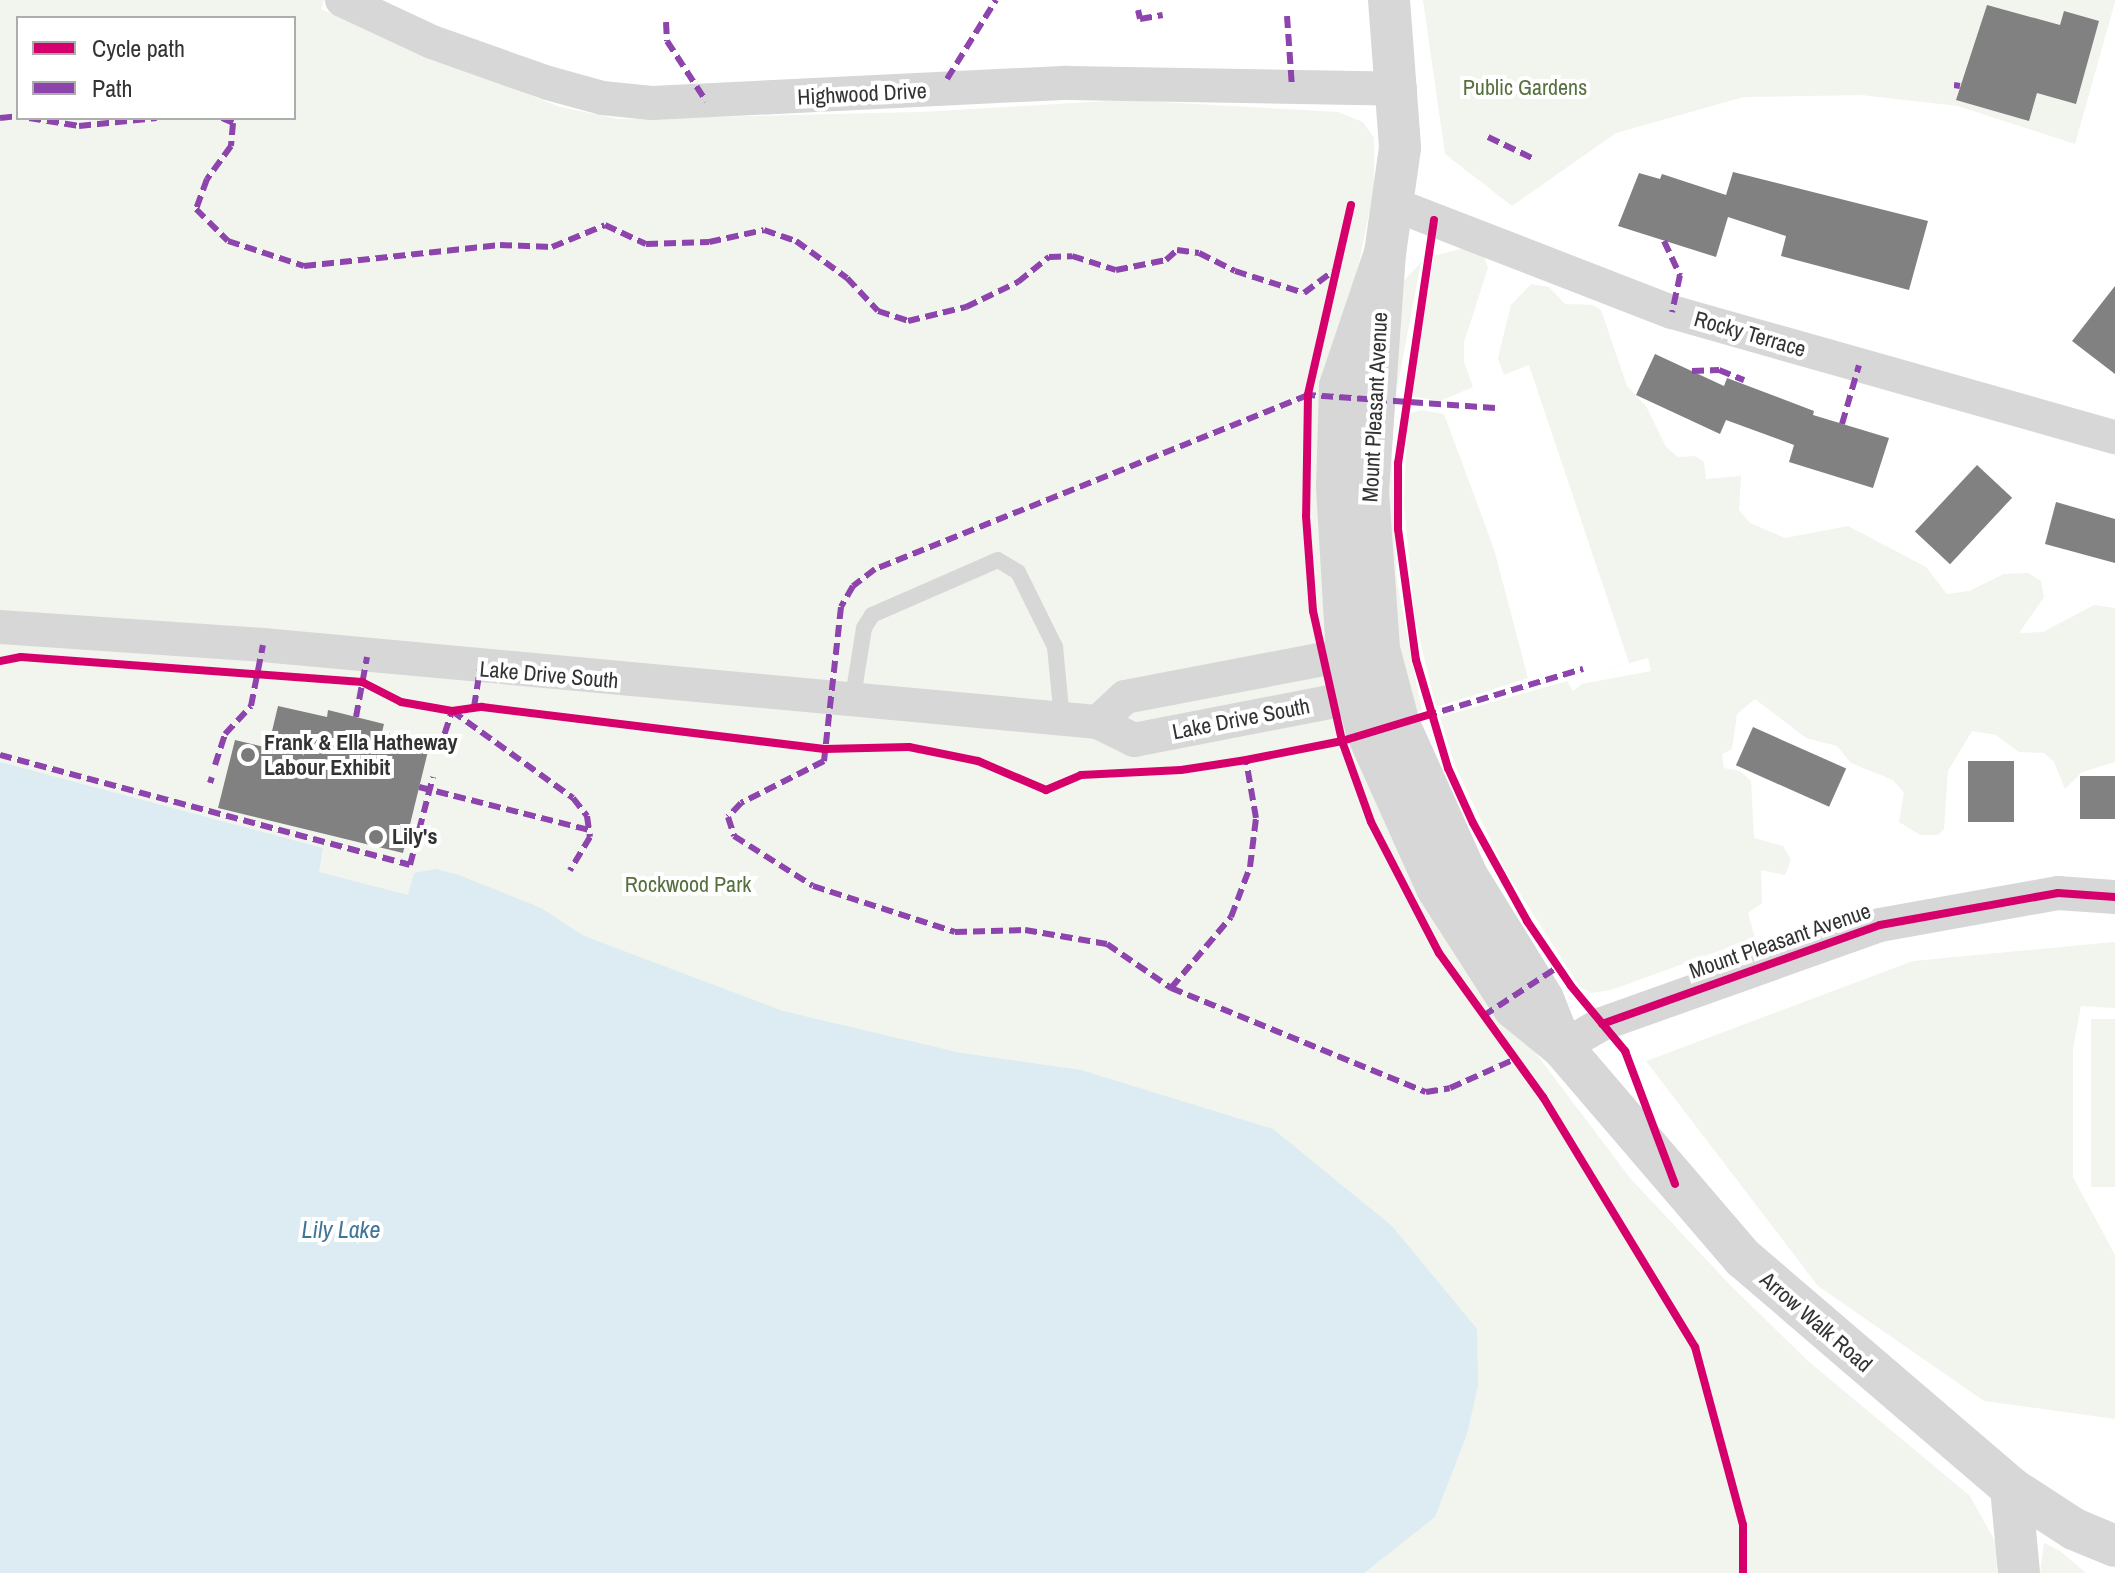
<!DOCTYPE html>
<style>
body{margin:0}
#map{position:relative;width:2115px;height:1573px;overflow:hidden;background:#fff;font-family:"Archivo Narrow",sans-serif}
div>[style]{position:absolute}
[style*='--x']{left:calc(var(--x)*1px);top:calc(var(--y)*1px);width:calc(var(--w)*1px);rotate:calc(var(--a)*1deg)}
.green>*{inset:0;background:#f1f5ed;transform-origin:0 0}
.water>*{inset:0;background:#ddebf3}
.building>*{inset:0;background:#818181;transform-origin:0 0}
.service>*{height:16px;margin:-8px;padding:0 8px;transform-origin:8px;border-radius:8px;background:#d7d7d7}
.minor>*{height:34px;margin:-17px;padding:0 17px;transform-origin:17px;border-radius:17px;background:#d7d7d7}
.tertiary>*{height:42px;margin:-21px;padding:0 21px;transform-origin:21px;border-radius:21px;background:#d7d7d7}
.quiet>*{height:6px;margin-top:-3px;transform-origin:0;background:repeating-linear-gradient(90deg,#8e44ad 0 12px,transparent 0 18px)}
.cycleway>*{height:8px;margin:-4px;padding:0 4px;transform-origin:4px;border-radius:4px;background:#d6006c}
.dots>*{width:22px;height:22px;translate:-50% -50%;box-sizing:border-box;border:4px solid #fff;border-radius:50%}
span{translate:-50% -50%;white-space:nowrap;text-align:center;line-height:1.15;-webkit-text-stroke:8px #fff;paint-order:stroke}
.park-label{font-size:22px;color:#56703f}
.street-label{font-size:22px;color:#333}
.poi-label{font-size:22px;color:#333;font-weight:700}
.left{translate:0 -50%;text-align:left}
.water-label{font-size:24px;color:#3f7597;font-style:italic}
.legend{position:absolute;left:16px;top:16px;width:280px;height:104px;box-sizing:border-box;background:#fff;border:2px solid #adadad;margin:0;padding:10px 14px;list-style:none;font-size:24px;color:#333}
.legend li{display:flex;align-items:center;gap:16px;height:40px}
.legend b{width:40px;border:2px solid #adadad}
</style>
<div id="map">
<div class="green">
<i style="clip-path:polygon(evenodd,0 0,324px 0,321px 9px,433px 57px,560px 107px,618px 119px,921px 112px,1124px 100px,1338px 112px,1363px 122px,1374px 138px,1374px 189px,1331px 400px,1483px 983px,1630px 1178px,1730px 1285px,1808px 1361px,1970px 1496px,1996px 1543px,1997px 1573px,0 1573px,0 0,18px 18px,294px 18px,294px 118px,18px 118px,18px 18px)"></i>
<i style="clip-path:polygon(1423px 0,2115px 0,2115px 2px,2075px 144px,1958px 106px,1861px 95px,1744px 97px,1616px 133px,1512px 206px,1445px 154px)"></i>
<i style="clip-path:polygon(1467px 247px,1484px 257px,1488px 268px,1464px 342px,1464px 362px,1473px 387px,1440px 401px,1410px 396px,1434px 256px)"></i>
<i style="clip-path:polygon(1421px 262px,1396px 394px,1404px 281px)"></i>
<i style="clip-path:polygon(1531px 284px,1549px 287px,1565px 304px,1593px 305px,1601px 310px,1627px 386px,1646px 406px,1666px 447px,1678px 457px,1695px 456px,1704px 462px,1706px 479px,1741px 476px,1739px 510px,1750px 523px,1785px 538px,1848px 526px,1926px 567px,1947px 594px,1969px 591px,2004px 574px,2028px 573px,2041px 581px,2044px 597px,2019px 633px,2043px 632px,2094px 605px,2115px 608px,2115px 762px,2082px 772px,2065px 789px,2054px 762px,2044px 753px,2019px 752px,1996px 735px,1972px 731px,1948px 771px,1944px 829px,1938px 835px,1920px 835px,1899px 822px,1904px 793px,1893px 780px,1851px 763px,1837px 746px,1806px 738px,1755px 699px,1737px 714px,1732px 749px,1722px 754px,1724px 768px,1740px 771px,1751px 781px,1754px 838px,1783px 846px,1791px 860px,1785px 875px,1761px 870px,1762px 903px,1748px 913px,1755px 938px,1611px 990px,1591px 993px,1580px 987px,1506px 872px,1455px 766px,1440px 717px,1567px 681px,1573px 691px,1582px 684px,1651px 671px,1648px 658px,1578px 678px,1629px 663px,1529px 365px,1504px 375px,1498px 358px,1511px 305px)"></i>
<i style="clip-path:polygon(1421px 410px,1444px 414px,1494px 549px,1528px 678px,1436px 707px,1415px 620px,1404px 504px,1407px 423px,1411px 413px)"></i>
<i style="clip-path:polygon(1391px 443px,1397px 582px,1422px 711px,1411px 714px,1380px 548px)"></i>
<i style="clip-path:polygon(2115px 942px,2115px 1008px,2081px 1006px,2073px 1049px,2073px 1177px,2115px 1255px,2115px 1419px,1984px 1401px,1818px 1286px,1646px 1061px,1913px 961px)"></i>
<i style="left:2091px;top:1019px;width:24px;height:168px"></i>
<i style="clip-path:polygon(2044px 1543px,2060px 1551px,2086px 1573px,2040px 1573px)"></i>
</div>
<div class="water">
<i style="clip-path:polygon(0 762px,323px 848px,319px 872px,408px 895px,414px 873px,436px 869px,459px 875px,541px 908px,584px 936px,783px 1011px,961px 1053px,1081px 1070px,1273px 1129px,1392px 1226px,1477px 1329px,1478px 1386px,1467px 1434px,1435px 1517px,1364px 1573px,0 1573px)"></i>
</div>
<div class="building">
<i style="clip-path:polygon(1987px 5px,2060px 25px,2064px 11px,2099px 21px,2076px 104px,2037px 93px,2029px 121px,1956px 100px)"></i>
<i style="clip-path:polygon(1733px 172px,1928px 221px,1909px 290px,1781px 256px,1786px 236px,1728px 217px,1716px 257px,1618px 226px,1639px 173px,1660px 179px,1662px 174px,1726px 195px)"></i>
<i style="clip-path:polygon(2115px 286px,2115px 374px,2072px 341px)"></i>
<i style="clip-path:polygon(1655px 354px,1724px 386px,1727px 378px,1814px 411px,1813px 415px,1889px 438px,1873px 488px,1789px 462px,1794px 445px,1726px 420px,1720px 434px,1636px 395px)"></i>
<i style="left:1977px;top:465px;width:48px;height:91px;rotate:43deg"></i>
<i style="clip-path:polygon(2056px 502px,2115px 519px,2115px 563px,2045px 544px)"></i>
<i style="clip-path:polygon(278px 706px,327px 717px,328px 710px,384px 724px,382px 732px,430px 743px,403px 853px,218px 808px,235px 740px,268px 748px)"></i>
<i style="left:1753px;top:727px;width:102px;height:42px;rotate:24deg"></i>
<i style="left:1968px;top:761px;width:46px;height:61px"></i>
<i style="left:2080px;top:776px;width:35px;height:43px"></i>
</div>
<div class="service">
<i style="--x:852;--y:703;--w:76;--a:-80.9"></i>
<i style="--x:864;--y:628;--w:15;--a:-58"></i>
<i style="--x:872;--y:615;--w:137;--a:-23.6"></i>
<i style="--x:998;--y:560;--w:23;--a:31"></i>
<i style="--x:1018;--y:572;--w:84;--a:63.7"></i>
<i style="--x:1055;--y:647;--w:72;--a:84.4"></i>
</div>
<div class="minor">
<i style="--x:342;--y:0;--w:99;--a:25"></i>
<i style="--x:432;--y:42;--w:123;--a:19.5"></i>
<i style="--x:548;--y:83;--w:56;--a:15.5"></i>
<i style="--x:602;--y:98;--w:50;--a:5.7"></i>
<i style="--x:652;--y:103;--w:416;--a:-2.8"></i>
<i style="--x:1068;--y:83;--w:332;--a:1"></i>
<i style="--x:1393;--y:204;--w:299;--a:21.2"></i>
<i style="--x:1672;--y:312;--w:460;--a:15.8"></i>
<i style="--x:0;--y:627;--w:264;--a:3.9"></i>
<i style="--x:263;--y:645;--w:839;--a:5.27"></i>
<i style="--x:1371;--y:650;--w:250;--a:169.2"></i>
<i style="--x:1125;--y:697;--w:37;--a:137"></i>
<i style="--x:1098;--y:722;--w:40;--a:26.6"></i>
<i style="--x:1134;--y:740;--w:253;--a:-11"></i>
<i style="--x:1562;--y:1047;--w:46;--a:-29.9"></i>
<i style="--x:1602;--y:1024;--w:295;--a:-19.6"></i>
<i style="--x:1880;--y:925;--w:181;--a:-10.2"></i>
<i style="--x:2058;--y:893;--w:57;--a:4"></i>
</div>
<div class="tertiary">
<i style="--x:1389;--y:0;--w:148;--a:85.7"></i>
<i style="--x:1400;--y:148;--w:106;--a:98.1"></i>
<i style="--x:1385;--y:253;--w:239;--a:94.1"></i>
<i style="--x:1368;--y:491;--w:158;--a:86"></i>
<i style="--x:1379;--y:649;--w:78;--a:75.1"></i>
<i style="--x:1399;--y:724;--w:167;--a:65.9"></i>
<i style="--x:1467;--y:876;--w:145;--a:58.3"></i>
<i style="--x:1543;--y:999;--w:46;--a:68.4"></i>
<i style="--x:1385;--y:253;--w:140;--a:108.7"></i>
<i style="--x:1340;--y:386;--w:101;--a:91.7"></i>
<i style="--x:1337;--y:487;--w:168;--a:86.6"></i>
<i style="--x:1347;--y:655;--w:80;--a:75.4"></i>
<i style="--x:1367;--y:732;--w:171;--a:65.8"></i>
<i style="--x:1437;--y:888;--w:143;--a:57.3"></i>
<i style="--x:1514;--y:1008;--w:62;--a:39.1"></i>
<i style="--x:1562;--y:1047;--w:278;--a:49.4"></i>
<i style="--x:1743;--y:1258;--w:353;--a:40.6"></i>
<i style="--x:2011;--y:1488;--w:75;--a:33.1"></i>
<i style="--x:2074;--y:1529;--w:44;--a:22.5"></i>
<i style="--x:2011;--y:1488;--w:85;--a:84.6"></i>
</div>
<div class="quiet">
<i style="--x:1138;--y:10;--w:9;--a:77"></i>
<i style="--x:1140;--y:19;--w:23;--a:-10"></i>
<i style="--x:1287;--y:16;--w:71;--a:86"></i>
<i style="--x:666;--y:22;--w:19;--a:87"></i>
<i style="--x:667;--y:41;--w:72;--a:57"></i>
<i style="--x:947;--y:79;--w:93;--a:-58.2"></i>
<i style="--x:1954;--y:85;--w:6;--a:9"></i>
<i style="--x:0;--y:118;--w:18;--a:-6"></i>
<i style="--x:29;--y:118;--w:51;--a:9.1"></i>
<i style="--x:79;--y:126;--w:78;--a:-5.9"></i>
<i style="--x:222;--y:118;--w:12;--a:24"></i>
<i style="--x:233;--y:123;--w:23;--a:95"></i>
<i style="--x:231;--y:146;--w:41;--a:126"></i>
<i style="--x:207;--y:179;--w:32;--a:110"></i>
<i style="--x:196;--y:209;--w:45;--a:45"></i>
<i style="--x:228;--y:241;--w:80;--a:18.2"></i>
<i style="--x:304;--y:266;--w:197;--a:-6.1"></i>
<i style="--x:500;--y:245;--w:52;--a:2.2"></i>
<i style="--x:552;--y:247;--w:57;--a:-22.5"></i>
<i style="--x:605;--y:225;--w:45;--a:24.9"></i>
<i style="--x:646;--y:244;--w:63;--a:-1.8"></i>
<i style="--x:709;--y:242;--w:56;--a:-12.3"></i>
<i style="--x:764;--y:230;--w:34;--a:19"></i>
<i style="--x:796;--y:241;--w:63;--a:36"></i>
<i style="--x:847;--y:278;--w:45;--a:46.8"></i>
<i style="--x:878;--y:311;--w:32;--a:18"></i>
<i style="--x:908;--y:321;--w:60;--a:-13.6"></i>
<i style="--x:966;--y:307;--w:58;--a:-25.7"></i>
<i style="--x:1018;--y:282;--w:40;--a:-39"></i>
<i style="--x:1049;--y:257;--w:23;--a:-2"></i>
<i style="--x:1072;--y:256;--w:46;--a:17.7"></i>
<i style="--x:1116;--y:270;--w:51;--a:-11.3"></i>
<i style="--x:1166;--y:260;--w:15;--a:-42"></i>
<i style="--x:1177;--y:250;--w:22;--a:8"></i>
<i style="--x:1199;--y:253;--w:40;--a:26.6"></i>
<i style="--x:1235;--y:271;--w:72;--a:17.7"></i>
<i style="--x:1304;--y:293;--w:36;--a:-37"></i>
<i style="--x:1488;--y:137;--w:49;--a:25.5"></i>
<i style="--x:1664;--y:241;--w:38;--a:65"></i>
<i style="--x:1680;--y:275;--w:38;--a:102"></i>
<i style="--x:1692;--y:371;--w:27;--a:-2"></i>
<i style="--x:1719;--y:370;--w:27;--a:22"></i>
<i style="--x:1495;--y:408;--w:187;--a:-176"></i>
<i style="--x:1308;--y:395;--w:467;--a:158.1"></i>
<i style="--x:875;--y:569;--w:28;--a:142"></i>
<i style="--x:853;--y:586;--w:24;--a:120"></i>
<i style="--x:841;--y:607;--w:155;--a:96.3"></i>
<i style="--x:824;--y:761;--w:93;--a:153.2"></i>
<i style="--x:741;--y:803;--w:19;--a:133"></i>
<i style="--x:728;--y:817;--w:20;--a:72"></i>
<i style="--x:734;--y:836;--w:93;--a:32.3"></i>
<i style="--x:813;--y:886;--w:149;--a:17.9"></i>
<i style="--x:955;--y:932;--w:70;--a:-1.6"></i>
<i style="--x:1025;--y:930;--w:83;--a:9.7"></i>
<i style="--x:1107;--y:944;--w:78;--a:34.5"></i>
<i style="--x:1171;--y:988;--w:275;--a:22.2"></i>
<i style="--x:1426;--y:1092;--w:24;--a:-9"></i>
<i style="--x:1450;--y:1088;--w:71;--a:-24"></i>
<i style="--x:1842;--y:424;--w:61;--a:-73.9"></i>
<i style="--x:474;--y:707;--w:38;--a:-81"></i>
<i style="--x:1425;--y:716;--w:165;--a:-16.6"></i>
<i style="--x:356;--y:717;--w:61;--a:-79.6"></i>
<i style="--x:439;--y:751;--w:42;--a:-72"></i>
<i style="--x:452;--y:711;--w:149;--a:35.7"></i>
<i style="--x:573;--y:798;--w:23;--a:52"></i>
<i style="--x:587;--y:816;--w:21;--a:82"></i>
<i style="--x:590;--y:837;--w:39;--a:121"></i>
<i style="--x:0;--y:755;--w:424;--a:15"></i>
<i style="--x:410;--y:865;--w:91;--a:-75.4"></i>
<i style="--x:215;--y:765;--w:33;--a:-72"></i>
<i style="--x:225;--y:734;--w:38;--a:-47"></i>
<i style="--x:251;--y:706;--w:62;--a:-78.9"></i>
<i style="--x:210;--y:783;--w:6;--a:-72"></i>
<i style="--x:419;--y:787;--w:175;--a:14.2"></i>
<i style="--x:1171;--y:988;--w:93;--a:-49.8"></i>
<i style="--x:1231;--y:917;--w:53;--a:-69.2"></i>
<i style="--x:1250;--y:867;--w:49;--a:-83"></i>
<i style="--x:1256;--y:818;--w:59;--a:-99.8"></i>
<i style="--x:1483;--y:1016;--w:90;--a:-33.2"></i>
</div>
<div class="cycleway">
<i style="--x:1351;--y:205;--w:195;--a:102.8"></i>
<i style="--x:1308;--y:395;--w:121;--a:90.9"></i>
<i style="--x:1306;--y:516;--w:95;--a:85.8"></i>
<i style="--x:1313;--y:611;--w:133;--a:77.4"></i>
<i style="--x:1342;--y:741;--w:86;--a:70.3"></i>
<i style="--x:1371;--y:822;--w:148;--a:62.6"></i>
<i style="--x:1439;--y:953;--w:178;--a:54.2"></i>
<i style="--x:1543;--y:1097;--w:293;--a:58.7"></i>
<i style="--x:1695;--y:1347;--w:184;--a:74.9"></i>
<i style="--x:1743;--y:1525;--w:48;--a:90"></i>
<i style="--x:1434;--y:220;--w:246;--a:98.4"></i>
<i style="--x:1398;--y:463;--w:66;--a:90"></i>
<i style="--x:1398;--y:529;--w:132;--a:82.2"></i>
<i style="--x:1416;--y:660;--w:113;--a:73.5"></i>
<i style="--x:1448;--y:768;--w:60;--a:65.6"></i>
<i style="--x:1473;--y:823;--w:112;--a:61.1"></i>
<i style="--x:1527;--y:921;--w:78;--a:55.9"></i>
<i style="--x:1571;--y:986;--w:85;--a:50.3"></i>
<i style="--x:1625;--y:1051;--w:142;--a:69.4"></i>
<i style="--x:0;--y:661;--w:21;--a:-11"></i>
<i style="--x:21;--y:657;--w:342;--a:4.2"></i>
<i style="--x:362;--y:682;--w:44;--a:27.1"></i>
<i style="--x:401;--y:702;--w:52;--a:10"></i>
<i style="--x:452;--y:711;--w:30;--a:-8"></i>
<i style="--x:482;--y:707;--w:345;--a:7"></i>
<i style="--x:824;--y:749;--w:85;--a:-1.3"></i>
<i style="--x:909;--y:747;--w:70;--a:11.5"></i>
<i style="--x:978;--y:761;--w:74;--a:23.1"></i>
<i style="--x:1046;--y:790;--w:38;--a:-23"></i>
<i style="--x:1081;--y:775;--w:100;--a:-2.9"></i>
<i style="--x:1181;--y:770;--w:66;--a:-8.7"></i>
<i style="--x:1246;--y:760;--w:98;--a:-11.2"></i>
<i style="--x:1342;--y:741;--w:93;--a:-16.9"></i>
<i style="--x:1602;--y:1024;--w:295;--a:-19.6"></i>
<i style="--x:1880;--y:925;--w:181;--a:-10.2"></i>
<i style="--x:2058;--y:893;--w:57;--a:4"></i>
</div>
<div class="dots">
<i style="left:248px;top:755px;background:#7a7a7a"></i>
<i style="left:376px;top:837px;background:#7a7a7a"></i>
</div>
<div class="park-label">
<span style="left:1525px;top:88px">Public Gardens</span>
<span style="left:688px;top:885px">Rockwood Park</span>
</div>
<div class="street-label">
<span style="left:862px;top:94px;rotate:-3deg">Highwood Drive</span>
<span style="left:1750px;top:334px;rotate:16deg">Rocky Terrace</span>
<span style="left:1375px;top:407px;rotate:-87deg">Mount Pleasant Avenue</span>
<span style="left:549px;top:675px;rotate:5deg">Lake Drive South</span>
<span style="left:1241px;top:719px;rotate:-11deg">Lake Drive South</span>
<span style="left:1780px;top:941px;rotate:-19deg">Mount Pleasant Avenue</span>
<span style="left:1816px;top:1322px;rotate:41deg">Arrow Walk Road</span>
</div>
<div class="poi-label">
<span class="left" style="left:264px;top:755px">Frank &amp; Ella Hatheway<br>Labour Exhibit</span>
<span class="left" style="left:392px;top:837px">Lily's</span>
</div>
<div class="water-label">
<span style="left:341px;top:1230px">Lily Lake</span>
</div>
<ul class="legend">
<li><b style="height:10px;background:#d6006c"></b>Cycle path</li>
<li><b style="height:10px;background:#8e44ad"></b>Path</li>
</ul>
</div>
